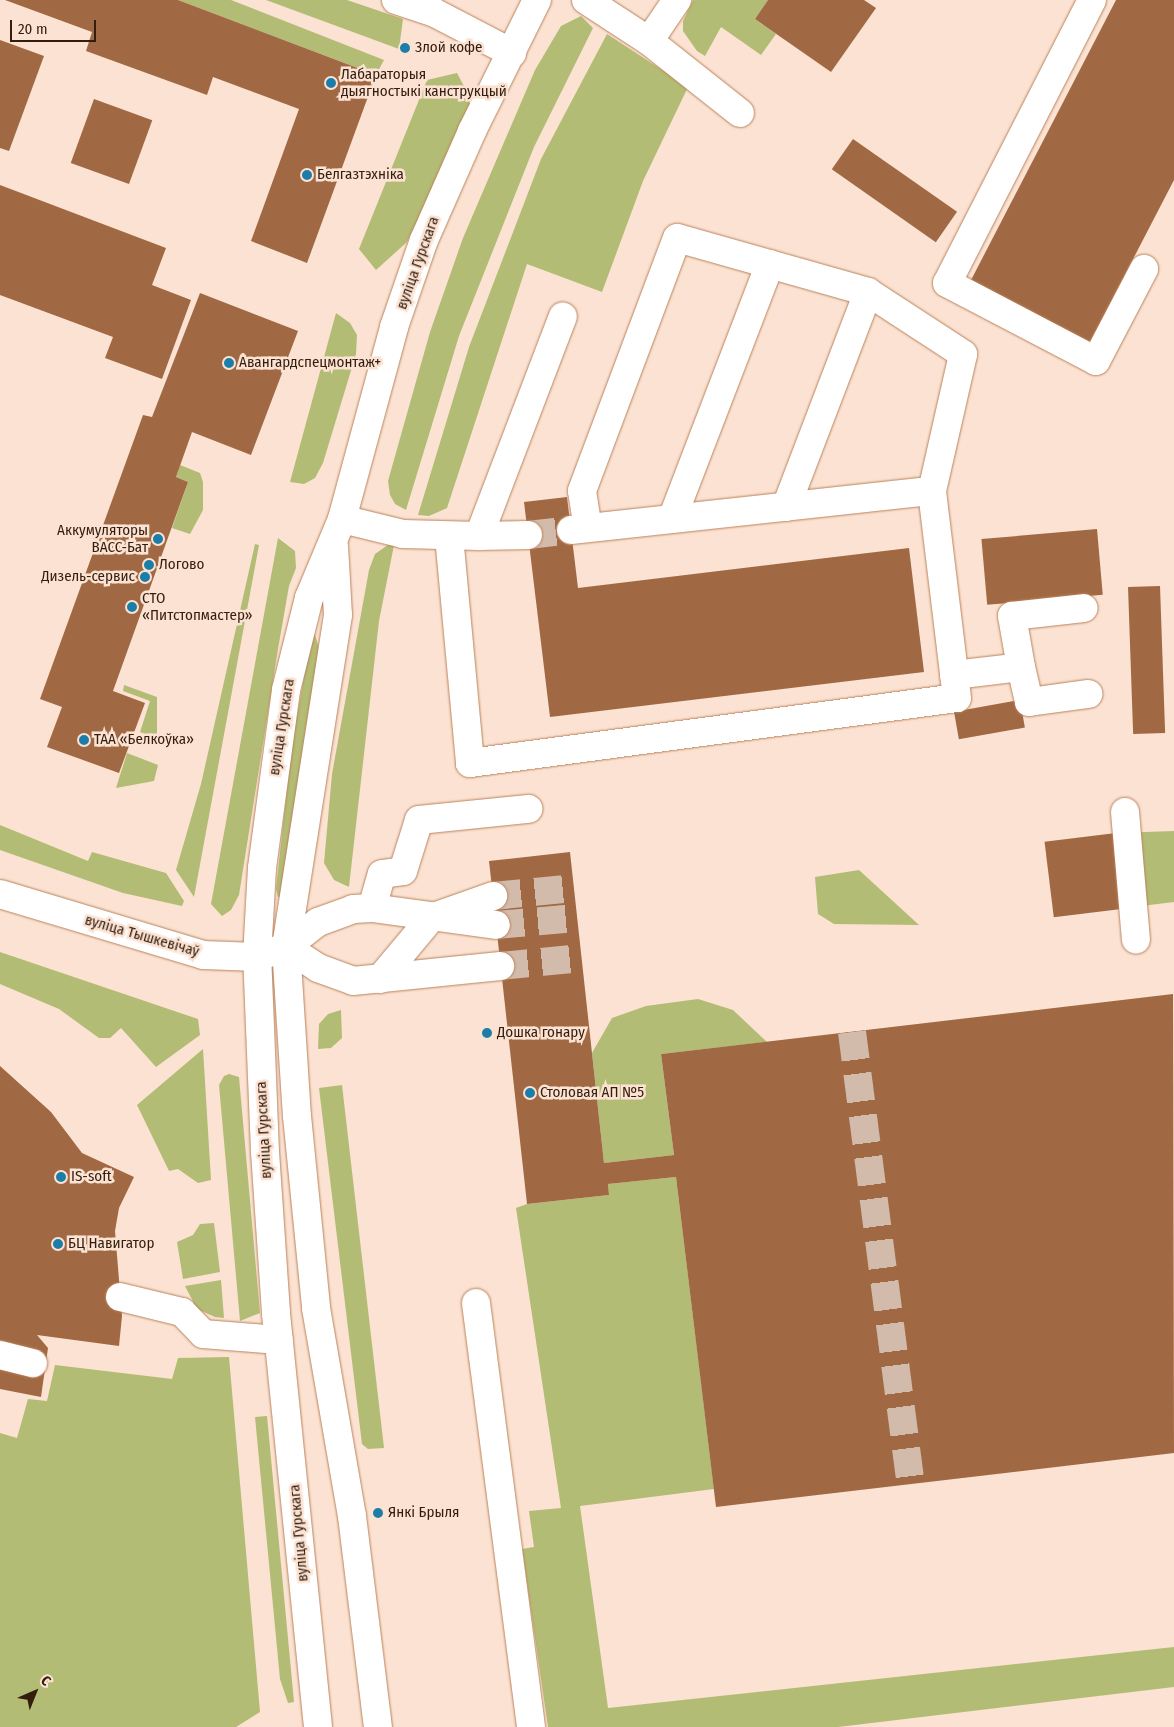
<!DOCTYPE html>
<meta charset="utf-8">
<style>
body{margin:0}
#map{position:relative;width:1174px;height:1727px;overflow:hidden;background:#fbe2d2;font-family:"Fira Sans Condensed",sans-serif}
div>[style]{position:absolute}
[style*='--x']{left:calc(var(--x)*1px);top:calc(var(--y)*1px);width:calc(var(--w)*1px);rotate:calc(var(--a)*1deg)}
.green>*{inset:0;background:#b3bc74}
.building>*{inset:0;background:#a06943;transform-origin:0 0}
.minor-tunnel>*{height:28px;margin-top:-14px;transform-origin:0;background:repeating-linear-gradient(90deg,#d3bbab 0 28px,transparent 0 42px)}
.roads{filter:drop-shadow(0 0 1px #bb825b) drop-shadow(0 0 1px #bb825b)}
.minor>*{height:28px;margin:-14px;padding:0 14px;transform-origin:14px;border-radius:14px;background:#fff}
.major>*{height:28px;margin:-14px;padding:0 14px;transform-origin:14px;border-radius:14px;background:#fff}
.dots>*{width:14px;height:14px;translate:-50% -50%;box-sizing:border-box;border:2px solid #fbe2d2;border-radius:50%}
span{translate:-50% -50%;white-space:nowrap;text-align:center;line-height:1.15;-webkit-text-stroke:5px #fbe2d2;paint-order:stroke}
.poi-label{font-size:15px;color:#331d0d}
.left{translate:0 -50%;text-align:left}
.right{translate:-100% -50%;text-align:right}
.street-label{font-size:15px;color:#331d0d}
.north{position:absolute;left:10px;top:1667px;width:50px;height:50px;-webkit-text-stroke:4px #fbe2d2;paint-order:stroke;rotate:44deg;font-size:14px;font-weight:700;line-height:20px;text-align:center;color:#331d0d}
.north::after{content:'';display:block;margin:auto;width:18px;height:22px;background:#331d0d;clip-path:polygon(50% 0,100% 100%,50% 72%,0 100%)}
.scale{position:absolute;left:10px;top:20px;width:86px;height:22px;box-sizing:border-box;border:2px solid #331d0d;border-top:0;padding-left:6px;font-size:15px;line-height:18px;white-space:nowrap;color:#331d0d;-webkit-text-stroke:4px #fbe2d2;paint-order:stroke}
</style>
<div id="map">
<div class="green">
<i style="clip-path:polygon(178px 0,231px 0,384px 60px,376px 75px)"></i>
<i style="clip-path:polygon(266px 0,347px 0,403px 19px,399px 49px)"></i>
<i style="clip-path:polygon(693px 0,768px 0,755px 19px,776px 34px,761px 55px,721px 27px,705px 56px,697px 51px,683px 31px,683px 21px)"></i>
<i style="clip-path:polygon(581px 16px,593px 28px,534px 147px,459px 336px,406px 510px,395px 504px,390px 495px,388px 481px,430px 332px,463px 238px,535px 70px,561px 26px)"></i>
<i style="clip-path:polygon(607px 34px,688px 87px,643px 181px,602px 292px,527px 264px,447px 508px,429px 516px,418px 515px,469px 347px,541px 159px)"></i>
<i style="clip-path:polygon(457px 73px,474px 105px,407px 242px,376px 270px,359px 249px,427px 80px)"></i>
<i style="clip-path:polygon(336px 313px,350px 323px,357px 335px,356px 354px,323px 463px,315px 478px,304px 484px,290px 482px)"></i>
<i style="clip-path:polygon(180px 465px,200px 473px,203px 482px,203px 510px,190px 534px,172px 528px,188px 482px,176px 477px)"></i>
<i style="clip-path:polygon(278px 538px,295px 551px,296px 568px,289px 586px,278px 649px,239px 895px,231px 910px,222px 916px,211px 904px)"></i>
<i style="clip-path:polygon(395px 540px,379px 621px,349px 887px,334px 880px,324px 863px,332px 774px,369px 570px,375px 554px)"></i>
<i style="clip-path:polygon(255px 544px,259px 545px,194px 897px,176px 870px,201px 784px)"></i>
<i style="clip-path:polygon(313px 628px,319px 648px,303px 747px,290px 886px,284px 897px,278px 897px,276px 889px,292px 743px)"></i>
<i style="clip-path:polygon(124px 685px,157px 697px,157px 739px,140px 732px,150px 701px,123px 691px)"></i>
<i style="clip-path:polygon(127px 753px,158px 765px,154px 781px,116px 788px)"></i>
<i style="clip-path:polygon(0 825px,88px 861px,92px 852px,166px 873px,184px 901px,182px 906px,123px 893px,0 850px)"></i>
<i style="clip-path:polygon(1174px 831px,1174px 902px,1125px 908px,1116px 833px)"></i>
<i style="clip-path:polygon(859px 870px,919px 925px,834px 924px,818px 914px,815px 877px)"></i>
<i style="clip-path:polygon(0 952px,198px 1019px,200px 1035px,156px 1067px,121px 1028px,110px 1038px,99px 1038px,59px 1009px,0 984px)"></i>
<i style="clip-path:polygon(698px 999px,733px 1010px,767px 1042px,661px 1054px,674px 1155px,604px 1163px,592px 1053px,612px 1018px,646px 1006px)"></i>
<i style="clip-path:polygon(341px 1010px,342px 1038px,331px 1048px,318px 1049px,319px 1024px,328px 1014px)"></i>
<i style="clip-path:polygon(203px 1049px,211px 1180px,198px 1183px,178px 1169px,169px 1171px,137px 1105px)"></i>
<i style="clip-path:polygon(229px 1074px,239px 1077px,260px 1313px,240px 1321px,219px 1085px,224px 1076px)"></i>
<i style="clip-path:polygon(342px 1085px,384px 1448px,368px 1449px,362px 1444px,319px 1088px)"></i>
<i style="clip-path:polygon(676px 1177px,714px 1489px,580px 1506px,608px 1708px,1174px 1647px,1174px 1687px,838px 1727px,548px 1727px,522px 1549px,534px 1547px,529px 1511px,561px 1508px,516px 1208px,527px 1204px,609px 1195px,608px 1184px)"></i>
<i style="clip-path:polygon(214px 1223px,220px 1272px,183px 1279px,177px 1242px,193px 1235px,200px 1224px)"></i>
<i style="clip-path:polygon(221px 1280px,224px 1318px,215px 1317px,197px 1309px,185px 1286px)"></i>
<i style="clip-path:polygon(229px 1357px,260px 1712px,236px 1727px,0 1727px,0 1433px,17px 1438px,28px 1399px,47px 1401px,55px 1365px,172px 1379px,178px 1358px)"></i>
<i style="clip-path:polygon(267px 1416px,294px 1702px,288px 1703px,280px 1679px,255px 1417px)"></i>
</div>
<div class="building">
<i style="clip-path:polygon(5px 0,178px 0,376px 75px,307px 263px,251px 241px,299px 109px,213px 77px,207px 95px,86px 51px,92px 32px)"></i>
<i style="clip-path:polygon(768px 0,864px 0,876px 8px,831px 72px,755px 19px)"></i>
<i style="clip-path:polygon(1116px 0,1174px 0,1174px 180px,1089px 344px,970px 282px)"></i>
<i style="clip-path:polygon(0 40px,44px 56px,9px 151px,0 148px)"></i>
<i style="left:94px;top:99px;width:62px;height:68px;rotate:20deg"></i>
<i style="left:853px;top:139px;width:127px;height:37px;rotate:35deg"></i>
<i style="clip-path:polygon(0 185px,166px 248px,152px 285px,191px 300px,162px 379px,105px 358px,113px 337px,0 295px)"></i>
<i style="clip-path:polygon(200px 293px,298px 331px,251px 455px,192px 432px,176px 477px,188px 482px,113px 691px,145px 703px,119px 773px,47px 747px,62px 707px,40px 699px,143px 415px,152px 417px)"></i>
<i style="clip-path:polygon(567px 497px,578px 588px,909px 548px,924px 672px,550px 717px,524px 502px)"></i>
<i style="left:1097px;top:529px;width:66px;height:116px;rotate:85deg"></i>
<i style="left:1160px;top:586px;width:147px;height:32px;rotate:88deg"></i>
<i style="left:1020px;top:700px;width:28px;height:67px;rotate:80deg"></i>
<i style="left:1116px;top:833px;width:76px;height:72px;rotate:83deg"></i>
<i style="clip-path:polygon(570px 852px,604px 1163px,674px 1155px,661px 1054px,1173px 994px,1174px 1453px,716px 1507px,676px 1177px,608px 1184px,609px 1195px,527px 1204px,489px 861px)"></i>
<i style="clip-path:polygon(0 1066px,51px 1112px,82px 1153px,134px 1177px,119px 1208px,115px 1231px,122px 1316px,119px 1346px,37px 1335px,48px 1348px,41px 1397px,0 1389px)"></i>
</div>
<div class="minor-tunnel">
<i style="--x:528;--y:535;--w:43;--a:-6.6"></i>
<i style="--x:493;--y:896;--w:81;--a:-5.6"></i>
<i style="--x:496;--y:925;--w:80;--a:-5"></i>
<i style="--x:500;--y:966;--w:82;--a:-5.6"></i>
<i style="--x:852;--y:1032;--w:456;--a:82.6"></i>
</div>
<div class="roads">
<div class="minor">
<i style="--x:396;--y:0;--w:41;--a:18.4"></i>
<i style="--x:435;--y:13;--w:87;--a:27.5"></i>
<i style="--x:586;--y:0;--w:75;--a:33.1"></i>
<i style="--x:649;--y:41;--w:116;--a:38.4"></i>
<i style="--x:1092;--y:0;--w:318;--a:117.1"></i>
<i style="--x:947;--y:283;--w:168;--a:27.6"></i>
<i style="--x:1096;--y:361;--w:104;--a:-62.4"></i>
<i style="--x:649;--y:41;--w:50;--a:-55.7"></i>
<i style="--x:786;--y:507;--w:230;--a:-69.1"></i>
<i style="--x:342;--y:519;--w:63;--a:13.8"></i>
<i style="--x:403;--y:534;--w:76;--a:1.5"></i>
<i style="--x:479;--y:536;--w:235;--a:-69.1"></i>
<i style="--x:672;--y:519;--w:273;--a:-69"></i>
<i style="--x:571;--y:530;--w:363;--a:-6.2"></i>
<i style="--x:449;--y:536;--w:228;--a:84.7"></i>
<i style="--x:470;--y:763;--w:491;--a:-7.6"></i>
<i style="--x:957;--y:698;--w:209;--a:-96.9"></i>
<i style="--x:932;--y:491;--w:140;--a:-77.2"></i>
<i style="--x:963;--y:354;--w:113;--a:-146.9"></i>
<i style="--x:868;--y:292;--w:198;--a:-164.2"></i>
<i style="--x:677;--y:238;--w:270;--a:110.6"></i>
<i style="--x:582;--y:491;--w:37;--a:81"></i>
<i style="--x:479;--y:536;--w:49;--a:-1.2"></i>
<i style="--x:1021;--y:667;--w:36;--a:77"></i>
<i style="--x:1029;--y:702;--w:60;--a:-7.7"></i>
<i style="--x:954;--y:675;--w:67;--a:-6.8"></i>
<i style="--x:1021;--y:667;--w:52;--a:-100"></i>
<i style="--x:1012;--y:616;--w:72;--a:-6.3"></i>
<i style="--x:1125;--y:812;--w:128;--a:85.1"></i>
<i style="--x:0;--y:894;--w:212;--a:16.7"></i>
<i style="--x:203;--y:955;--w:54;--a:2.1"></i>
<i style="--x:257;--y:957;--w:31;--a:-19"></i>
<i style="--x:286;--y:947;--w:41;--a:-38"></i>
<i style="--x:318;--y:922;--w:37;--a:-20"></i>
<i style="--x:353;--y:909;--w:19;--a:-3"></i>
<i style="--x:372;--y:908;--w:125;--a:7.8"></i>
<i style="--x:372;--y:908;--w:35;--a:-74"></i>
<i style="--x:382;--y:874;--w:21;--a:-8"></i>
<i style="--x:403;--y:871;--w:53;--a:-72.6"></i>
<i style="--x:419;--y:820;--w:110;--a:-5.8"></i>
<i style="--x:286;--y:947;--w:38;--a:33"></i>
<i style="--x:318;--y:968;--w:37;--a:20"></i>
<i style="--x:353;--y:981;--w:148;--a:-5.8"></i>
<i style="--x:380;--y:979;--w:80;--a:-50.1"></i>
<i style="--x:431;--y:918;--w:66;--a:-19.5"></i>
<i style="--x:120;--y:1297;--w:64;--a:13.6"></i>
<i style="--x:182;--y:1312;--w:30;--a:46"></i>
<i style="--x:203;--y:1334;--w:76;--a:4.5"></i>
<i style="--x:476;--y:1303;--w:428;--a:82.6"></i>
<i style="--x:0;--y:1355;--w:34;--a:14"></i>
</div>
<div class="major">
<i style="--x:334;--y:546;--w:69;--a:86.7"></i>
<i style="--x:338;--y:615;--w:336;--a:98.9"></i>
<i style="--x:286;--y:947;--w:169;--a:86.3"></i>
<i style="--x:297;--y:1116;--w:193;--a:84.3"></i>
<i style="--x:316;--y:1308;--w:211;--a:80.2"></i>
<i style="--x:352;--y:1516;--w:213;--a:83"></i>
<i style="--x:318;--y:1727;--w:416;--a:-95.8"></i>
<i style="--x:276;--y:1313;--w:161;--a:-93.9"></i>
<i style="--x:265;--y:1152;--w:195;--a:-92.3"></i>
<i style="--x:257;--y:957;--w:89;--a:-86.8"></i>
<i style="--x:262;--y:868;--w:180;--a:-82.3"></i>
<i style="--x:286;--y:690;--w:95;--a:-76"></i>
<i style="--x:309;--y:598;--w:86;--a:-67.3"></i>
<i style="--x:342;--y:519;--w:199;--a:-74.8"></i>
<i style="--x:394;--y:327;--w:92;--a:-71"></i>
<i style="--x:424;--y:240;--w:119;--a:-66.2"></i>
<i style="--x:472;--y:131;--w:146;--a:-63.6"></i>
</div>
</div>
<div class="dots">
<i style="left:405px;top:48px;background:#1d7da9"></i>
<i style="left:331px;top:83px;background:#1d7da9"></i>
<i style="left:307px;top:175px;background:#1d7da9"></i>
<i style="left:229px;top:363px;background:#1d7da9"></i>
<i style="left:158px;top:539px;background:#1d7da9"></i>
<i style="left:149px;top:565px;background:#1d7da9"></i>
<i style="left:145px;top:577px;background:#1d7da9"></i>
<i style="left:132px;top:607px;background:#1d7da9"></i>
<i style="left:84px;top:740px;background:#1d7da9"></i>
<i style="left:487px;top:1033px;background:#1d7da9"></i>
<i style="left:530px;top:1093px;background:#1d7da9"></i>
<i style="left:61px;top:1177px;background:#1d7da9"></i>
<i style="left:58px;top:1244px;background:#1d7da9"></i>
<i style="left:378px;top:1513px;background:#1d7da9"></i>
</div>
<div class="poi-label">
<span class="left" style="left:415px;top:48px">Злой кофе</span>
<span class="left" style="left:341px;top:83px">Лабараторыя<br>дыягностыкі канструкцый</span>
<span class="left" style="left:317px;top:175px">Белгазтэхніка</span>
<span class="left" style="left:239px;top:363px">Авангардспецмонтаж+</span>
<span class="right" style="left:148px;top:539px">Аккумуляторы<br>ВАСС-Бат</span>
<span class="left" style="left:159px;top:565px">Логово</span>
<span class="right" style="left:135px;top:577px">Дизель-сервис</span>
<span class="left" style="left:142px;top:607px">СТО<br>«Питстопмастер»</span>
<span class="left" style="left:94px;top:740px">ТАА «Белкоўка»</span>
<span class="left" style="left:497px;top:1033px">Дошка гонару</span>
<span class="left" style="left:540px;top:1093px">Столовая АП №5</span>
<span class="left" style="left:71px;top:1177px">IS-soft</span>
<span class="left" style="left:68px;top:1244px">БЦ Навигатор</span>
<span class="left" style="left:388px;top:1513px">Янкі Брыля</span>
</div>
<div class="street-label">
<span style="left:418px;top:263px;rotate:-70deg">вуліца Гурскага</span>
<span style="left:282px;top:727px;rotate:-81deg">вуліца Гурскага</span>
<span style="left:142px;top:936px;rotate:16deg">вуліца Тышкевічаў</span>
<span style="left:264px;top:1130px;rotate:-93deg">вуліца Гурскага</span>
<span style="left:299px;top:1533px;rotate:-95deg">вуліца Гурскага</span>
</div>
<div class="north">С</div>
<div class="scale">20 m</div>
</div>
